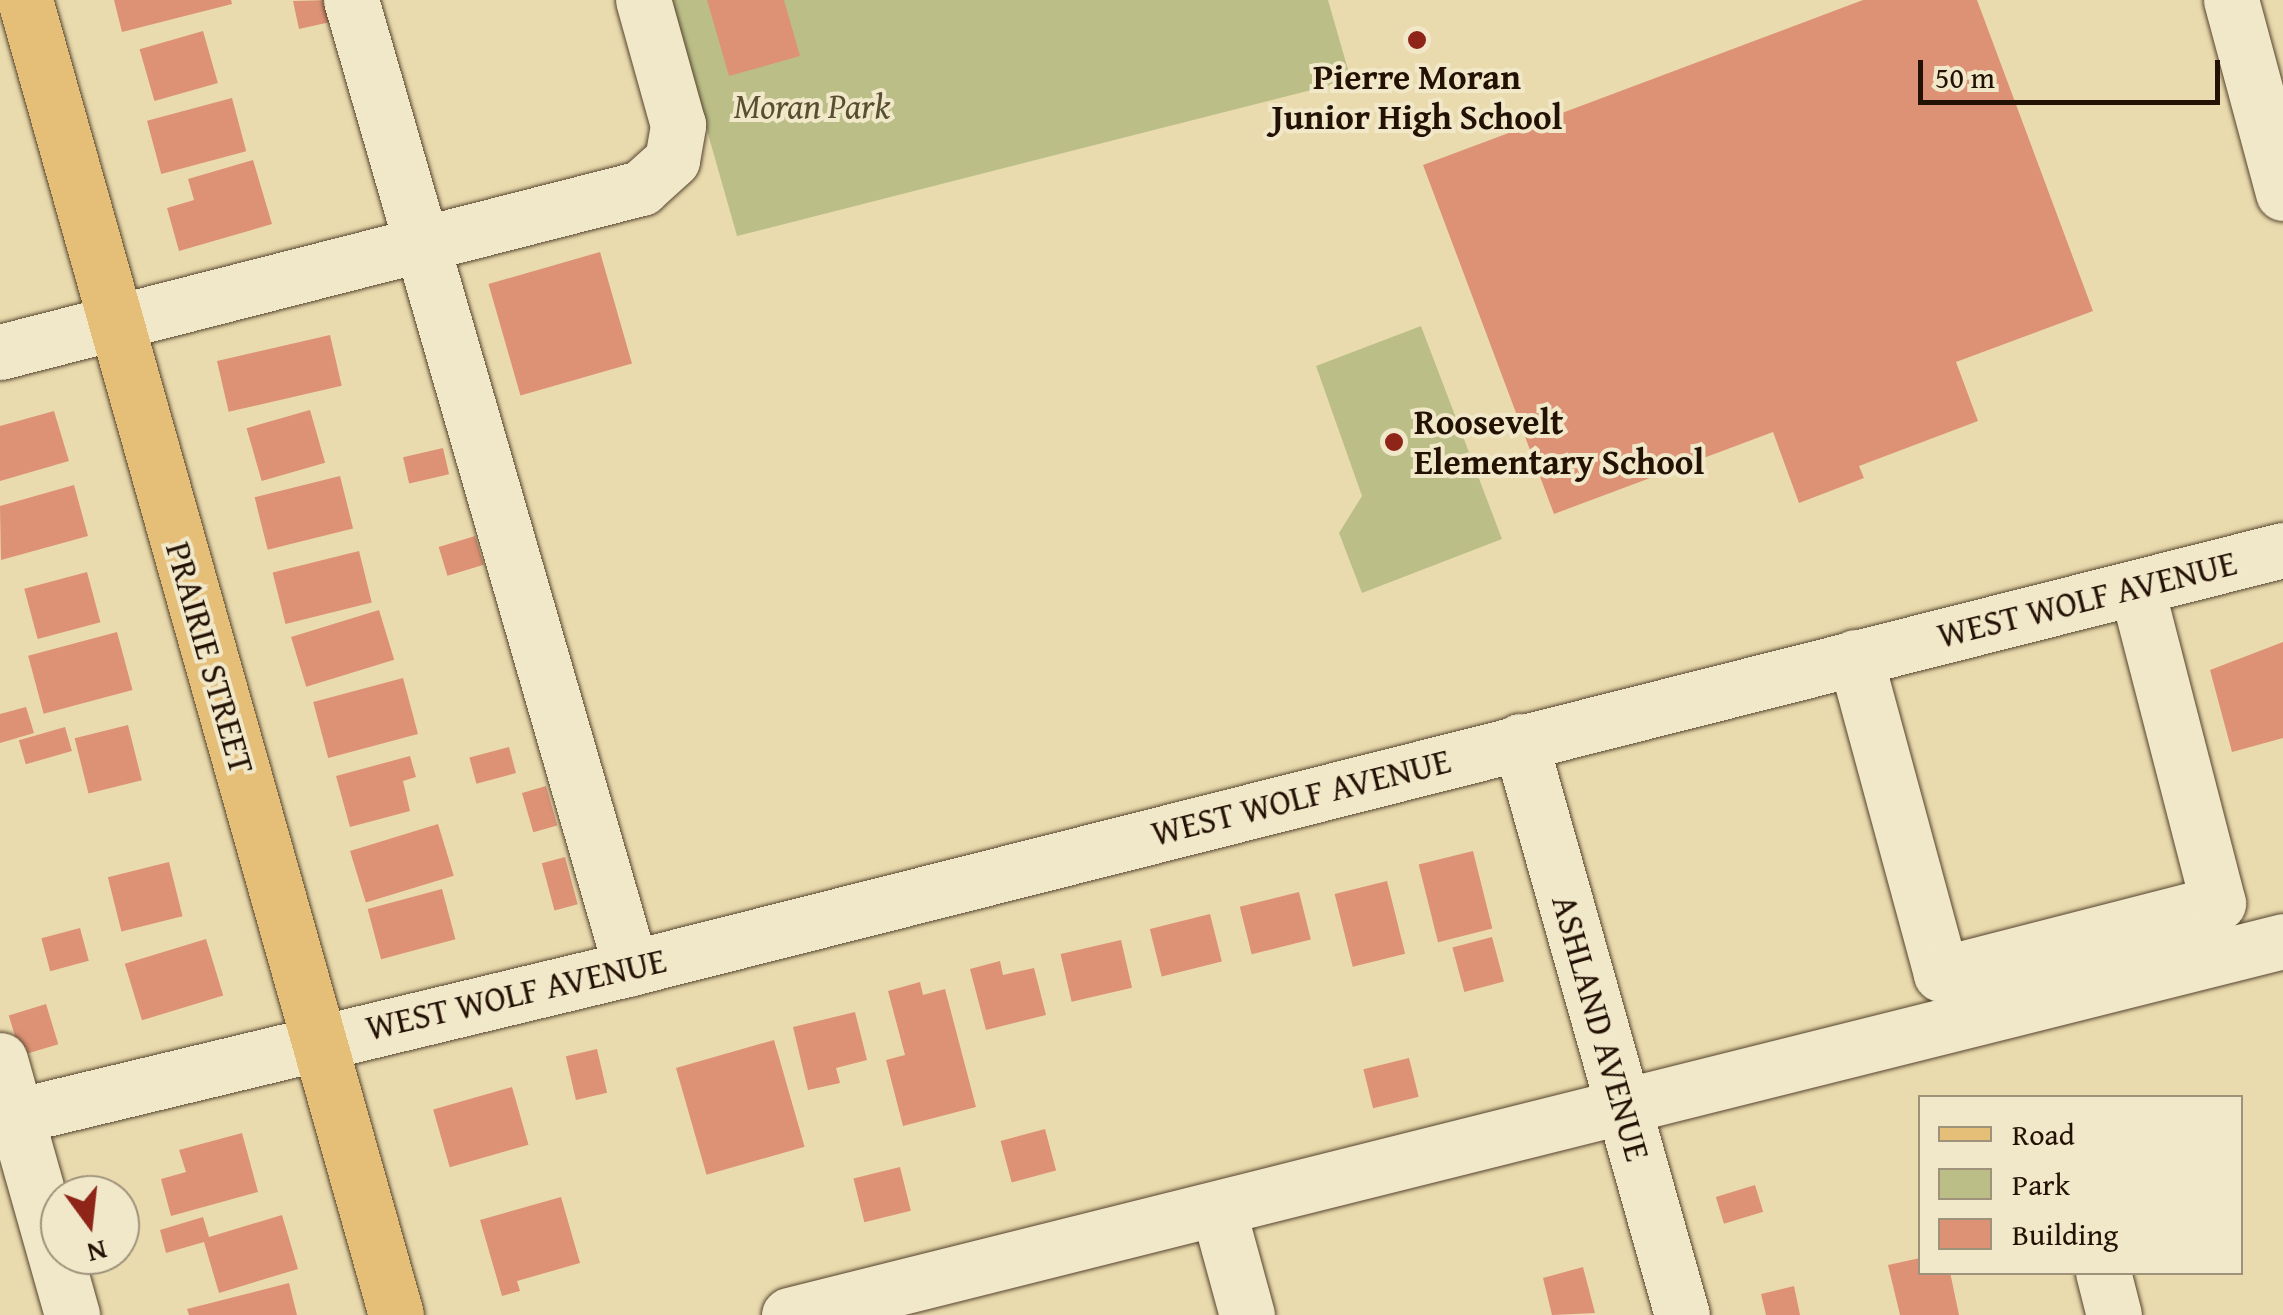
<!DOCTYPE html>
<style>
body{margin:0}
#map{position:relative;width:2283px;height:1315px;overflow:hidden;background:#eadbae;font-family:"Gentium Book Plus",serif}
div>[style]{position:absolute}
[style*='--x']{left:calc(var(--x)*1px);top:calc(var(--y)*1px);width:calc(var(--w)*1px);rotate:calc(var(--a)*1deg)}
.green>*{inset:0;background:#bbbf87}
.building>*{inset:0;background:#dd9275;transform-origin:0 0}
.roads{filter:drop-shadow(0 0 2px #55442e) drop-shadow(0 0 2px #55442e)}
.minor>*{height:55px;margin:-27.5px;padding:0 27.5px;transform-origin:27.5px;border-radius:27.5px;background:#f1e8ca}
.major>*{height:55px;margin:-27.5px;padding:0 27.5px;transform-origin:27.5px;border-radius:27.5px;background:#e5be77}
.dots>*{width:28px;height:28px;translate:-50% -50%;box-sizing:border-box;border:5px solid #f1e8ca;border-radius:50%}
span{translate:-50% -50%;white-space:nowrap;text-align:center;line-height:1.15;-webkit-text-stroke:8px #f1e8ca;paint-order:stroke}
.poi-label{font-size:35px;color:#231104;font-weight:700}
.left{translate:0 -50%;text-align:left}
.park-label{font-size:35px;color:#584e32;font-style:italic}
.street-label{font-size:35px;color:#231104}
.legend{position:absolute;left:1918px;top:1095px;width:325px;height:180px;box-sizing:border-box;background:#f1e8ca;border:2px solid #9f927b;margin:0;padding:12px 18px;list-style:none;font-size:30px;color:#231104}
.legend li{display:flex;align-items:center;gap:20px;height:50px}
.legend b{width:50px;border:2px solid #9f927b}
.north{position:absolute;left:40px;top:1175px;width:100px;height:100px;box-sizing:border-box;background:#f1e8ca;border:2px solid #9f927b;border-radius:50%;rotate:165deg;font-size:28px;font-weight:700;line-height:40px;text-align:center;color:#231104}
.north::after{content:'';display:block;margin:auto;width:35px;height:45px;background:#8f2418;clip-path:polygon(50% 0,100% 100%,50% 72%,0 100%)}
.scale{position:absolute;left:1918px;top:60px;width:302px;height:45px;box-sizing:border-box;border:5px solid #231104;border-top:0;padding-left:12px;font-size:30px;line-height:35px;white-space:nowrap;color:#231104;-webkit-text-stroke:8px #f1e8ca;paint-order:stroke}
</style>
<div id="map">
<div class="green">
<i style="clip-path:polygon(670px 0,1328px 0,1351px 80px,737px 236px)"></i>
<i style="clip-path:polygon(1421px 326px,1502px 539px,1362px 593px,1339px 533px,1362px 496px,1316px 366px)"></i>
</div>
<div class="building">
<i style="clip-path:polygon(114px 0,231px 0,232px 4px,122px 32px)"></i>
<i style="clip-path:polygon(331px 0,335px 21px,299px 29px,293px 1px)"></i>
<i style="clip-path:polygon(707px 0,784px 0,800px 56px,729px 76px)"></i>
<i style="clip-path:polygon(1863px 0,1977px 0,2093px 311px,1956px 362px,1978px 421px,1859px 466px,1864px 478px,1799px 503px,1773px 432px,1554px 514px,1423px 165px)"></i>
<i style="left:203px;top:31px;width:54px;height:66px;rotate:74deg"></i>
<i style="left:232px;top:98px;width:55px;height:88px;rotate:75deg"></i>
<i style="clip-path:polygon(253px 160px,272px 224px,179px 251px,167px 208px,194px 200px,188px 179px)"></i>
<i style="left:600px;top:252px;width:116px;height:116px;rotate:74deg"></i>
<i style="left:330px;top:335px;width:52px;height:116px;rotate:77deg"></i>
<i style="left:310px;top:410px;width:55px;height:66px;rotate:74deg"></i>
<i style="clip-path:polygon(54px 411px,69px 461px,0 481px,0 426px)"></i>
<i style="left:443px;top:448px;width:27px;height:41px;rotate:77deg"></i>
<i style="left:340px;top:476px;width:54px;height:88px;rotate:76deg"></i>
<i style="clip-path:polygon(74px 485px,88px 536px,1px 560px,0 506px)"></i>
<i style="left:475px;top:536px;width:30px;height:38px;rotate:73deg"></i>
<i style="left:359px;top:551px;width:53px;height:89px;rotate:76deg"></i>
<i style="left:87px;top:572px;width:52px;height:65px;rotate:75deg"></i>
<i style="left:379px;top:610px;width:52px;height:92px;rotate:73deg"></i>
<i style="left:117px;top:632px;width:60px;height:92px;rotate:75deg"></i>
<i style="clip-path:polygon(2283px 642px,2283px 738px,2232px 752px,2210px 670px)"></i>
<i style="left:403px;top:678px;width:58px;height:93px;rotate:75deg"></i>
<i style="clip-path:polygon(26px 707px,34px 733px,0 743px,0 714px)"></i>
<i style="left:128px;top:725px;width:57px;height:55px;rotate:76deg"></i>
<i style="left:65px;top:727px;width:25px;height:48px;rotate:74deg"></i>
<i style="left:509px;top:747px;width:27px;height:41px;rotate:75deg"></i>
<i style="clip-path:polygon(410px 756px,416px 777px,403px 781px,410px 811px,350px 827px,336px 776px)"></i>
<i style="left:546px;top:786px;width:41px;height:25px;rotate:74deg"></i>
<i style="left:438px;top:824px;width:54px;height:92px;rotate:73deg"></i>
<i style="left:1473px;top:851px;width:80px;height:56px;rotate:76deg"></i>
<i style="left:565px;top:857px;width:49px;height:24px;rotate:75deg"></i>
<i style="left:169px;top:862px;width:56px;height:63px;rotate:76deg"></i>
<i style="left:1387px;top:881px;width:75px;height:54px;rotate:76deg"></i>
<i style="left:442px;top:889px;width:52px;height:77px;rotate:75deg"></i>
<i style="left:1299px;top:892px;width:49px;height:61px;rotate:76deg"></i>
<i style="left:1210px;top:914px;width:49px;height:62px;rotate:76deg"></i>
<i style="left:80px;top:928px;width:34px;height:40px;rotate:75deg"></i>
<i style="left:1492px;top:937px;width:46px;height:41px;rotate:75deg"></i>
<i style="left:206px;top:939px;width:59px;height:85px;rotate:73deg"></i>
<i style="left:1121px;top:940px;width:49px;height:62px;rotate:77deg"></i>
<i style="clip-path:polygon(1000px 961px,1003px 975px,1034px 968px,1046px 1015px,986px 1030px,970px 969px)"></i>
<i style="clip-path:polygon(920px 982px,923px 995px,945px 989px,976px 1107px,903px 1126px,886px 1060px,905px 1055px,888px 991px)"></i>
<i style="left:46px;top:1004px;width:42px;height:39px;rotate:73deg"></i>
<i style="clip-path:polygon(855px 1012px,867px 1060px,836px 1068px,840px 1083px,808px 1090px,793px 1027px)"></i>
<i style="left:774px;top:1040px;width:111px;height:102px;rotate:74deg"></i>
<i style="left:597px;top:1049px;width:45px;height:32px;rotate:77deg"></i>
<i style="left:1409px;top:1058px;width:40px;height:47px;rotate:76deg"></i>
<i style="left:512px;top:1087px;width:60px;height:82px;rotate:74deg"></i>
<i style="left:1045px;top:1129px;width:43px;height:46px;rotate:75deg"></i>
<i style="clip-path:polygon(242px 1133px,258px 1192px,171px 1216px,161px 1179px,186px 1172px,179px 1150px)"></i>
<i style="left:900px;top:1167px;width:45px;height:48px;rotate:76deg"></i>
<i style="left:1755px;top:1185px;width:28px;height:41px;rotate:73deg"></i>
<i style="clip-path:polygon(561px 1197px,580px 1263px,517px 1281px,520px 1291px,502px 1296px,480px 1220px)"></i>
<i style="clip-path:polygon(282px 1215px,298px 1269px,219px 1293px,204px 1242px,166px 1253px,160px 1230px,203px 1217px,209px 1237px)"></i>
<i style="clip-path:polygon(1920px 1258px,1920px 1272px,1950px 1272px,1959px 1315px,1900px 1315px,1888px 1265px)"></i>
<i style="clip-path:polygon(1583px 1267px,1595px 1313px,1552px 1315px,1543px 1278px)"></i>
<i style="clip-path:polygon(289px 1283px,297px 1315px,189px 1315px,187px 1309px)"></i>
<i style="clip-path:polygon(1794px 1286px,1800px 1315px,1766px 1315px,1761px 1294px)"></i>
</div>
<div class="roads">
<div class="minor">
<i style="--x:351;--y:0;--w:1008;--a:73.87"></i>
<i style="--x:2231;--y:0;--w:200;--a:74.9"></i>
<i style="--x:0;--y:352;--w:662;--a:-14.35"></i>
<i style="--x:641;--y:188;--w:42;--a:-42.1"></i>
<i style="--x:672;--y:160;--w:36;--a:-80"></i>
<i style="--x:678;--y:125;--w:130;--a:-105.6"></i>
<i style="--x:1855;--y:657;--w:328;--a:74.8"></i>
<i style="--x:1941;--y:974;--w:286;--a:-14.4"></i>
<i style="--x:2218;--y:903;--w:326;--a:-104.5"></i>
<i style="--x:1520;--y:741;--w:596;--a:74.24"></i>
<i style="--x:0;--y:1060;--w:265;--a:74.2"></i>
<i style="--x:0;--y:1120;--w:649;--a:-13.54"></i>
<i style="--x:631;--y:968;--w:1704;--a:-14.2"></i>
<i style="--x:1218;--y:1209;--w:110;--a:74.7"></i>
<i style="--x:2103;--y:1272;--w:44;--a:75.7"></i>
<i style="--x:789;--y:1315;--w:1540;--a:-14.05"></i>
</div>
<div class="major">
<i style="--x:25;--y:0;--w:1366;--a:74.24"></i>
</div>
</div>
<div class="dots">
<i style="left:1417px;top:40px;background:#8f2418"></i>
<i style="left:1394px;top:442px;background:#8f2418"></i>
</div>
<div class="poi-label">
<span style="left:1417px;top:97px">Pierre Moran<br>Junior High School</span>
<span class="left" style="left:1414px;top:442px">Roosevelt<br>Elementary School</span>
</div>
<div class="park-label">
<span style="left:812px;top:106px">Moran Park</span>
</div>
<div class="street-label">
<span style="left:2087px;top:599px;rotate:-14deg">WEST WOLF AVENUE</span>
<span style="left:210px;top:658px;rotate:74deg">PRAIRIE STREET</span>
<span style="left:1301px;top:797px;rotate:-14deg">WEST WOLF AVENUE</span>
<span style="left:516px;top:994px;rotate:-13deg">WEST WOLF AVENUE</span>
<span style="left:1601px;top:1028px;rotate:74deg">ASHLAND AVENUE</span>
</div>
<ul class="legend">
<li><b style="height:12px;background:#e5be77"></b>Road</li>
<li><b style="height:28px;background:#bbbf87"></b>Park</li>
<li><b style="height:28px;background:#dd9275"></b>Building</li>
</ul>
<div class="north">N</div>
<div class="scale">50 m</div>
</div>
